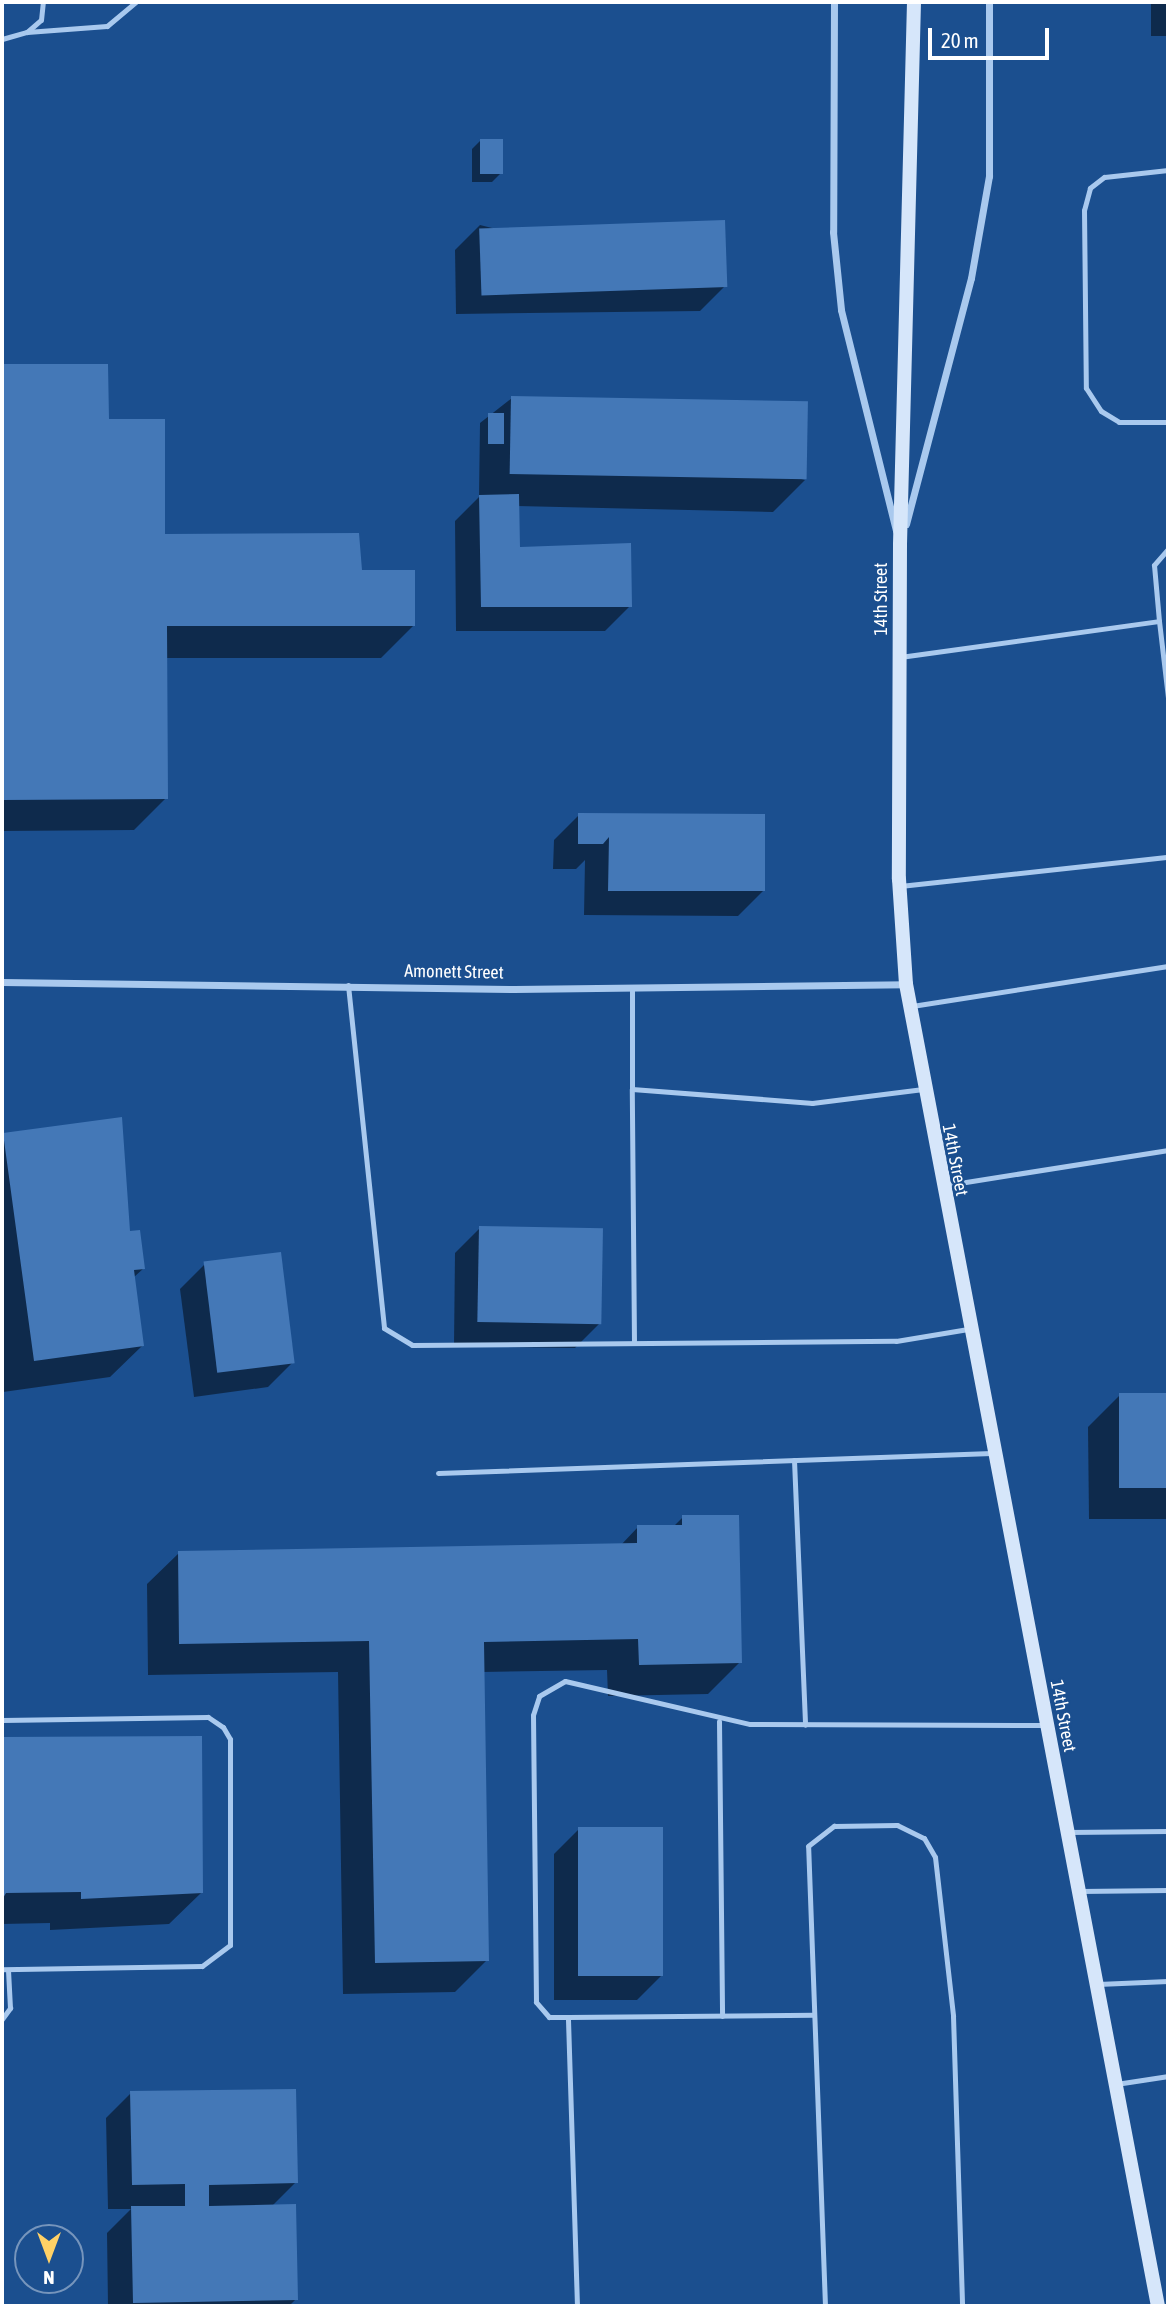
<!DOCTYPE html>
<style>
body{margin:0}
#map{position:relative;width:1170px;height:2308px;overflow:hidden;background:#1b4f8f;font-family:"Asap Condensed",sans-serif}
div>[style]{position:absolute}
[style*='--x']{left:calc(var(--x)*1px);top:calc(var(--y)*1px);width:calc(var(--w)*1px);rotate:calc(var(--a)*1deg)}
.shadow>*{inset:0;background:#0007;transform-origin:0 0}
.building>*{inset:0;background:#4478b7;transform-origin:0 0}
.lane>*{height:5px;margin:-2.5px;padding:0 2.5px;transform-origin:2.5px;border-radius:2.5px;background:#a9c9ee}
.street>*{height:7px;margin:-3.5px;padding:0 3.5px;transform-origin:3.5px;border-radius:3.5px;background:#a9c9ee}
.secondary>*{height:14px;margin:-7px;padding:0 7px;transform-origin:7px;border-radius:7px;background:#d6e6fa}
span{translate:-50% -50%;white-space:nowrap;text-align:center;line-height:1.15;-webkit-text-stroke:5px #1b4f8f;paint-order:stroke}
.street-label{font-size:18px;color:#fff}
.frame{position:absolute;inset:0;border:4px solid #fff;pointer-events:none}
.north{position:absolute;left:14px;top:2224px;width:70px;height:70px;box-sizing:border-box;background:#1b4f8f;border:2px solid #7695bc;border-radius:50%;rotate:180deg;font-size:19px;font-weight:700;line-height:28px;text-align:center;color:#fff}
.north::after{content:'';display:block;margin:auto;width:24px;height:32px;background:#ffd166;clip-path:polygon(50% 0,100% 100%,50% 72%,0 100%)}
.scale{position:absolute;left:928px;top:28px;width:121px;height:32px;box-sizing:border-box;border:4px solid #fff;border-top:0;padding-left:9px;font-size:21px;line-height:24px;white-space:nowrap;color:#fff;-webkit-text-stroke:5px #1b4f8f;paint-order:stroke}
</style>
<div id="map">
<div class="shadow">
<i style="left:1151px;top:2px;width:17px;height:34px"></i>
<i style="clip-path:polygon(480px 141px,500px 174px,492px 182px,472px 182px,472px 149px)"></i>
<i style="clip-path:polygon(480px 225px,725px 286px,700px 311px,456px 314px,455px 250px)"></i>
<i style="clip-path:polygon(2px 366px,107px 366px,107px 421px,163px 536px,361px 572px,413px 626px,381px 658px,165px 658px,166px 798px,134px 830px,2px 831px)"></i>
<i style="clip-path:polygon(512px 398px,805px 480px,773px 512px,517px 506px,518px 549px,630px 606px,605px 631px,456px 631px,455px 521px,479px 497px,480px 423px)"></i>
<i style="clip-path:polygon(579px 815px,763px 891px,738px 916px,584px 915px,585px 860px,576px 869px,553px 869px,554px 840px)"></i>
<i style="clip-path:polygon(4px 1134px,128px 1233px,144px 1268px,133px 1278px,142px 1346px,110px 1377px,3px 1392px)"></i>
<i style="clip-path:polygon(480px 1228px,600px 1323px,575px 1348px,454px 1346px,455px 1253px)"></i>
<i style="clip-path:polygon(205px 1264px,293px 1362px,268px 1387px,194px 1397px,180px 1289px)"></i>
<i style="clip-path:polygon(1168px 1394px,1168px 1519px,1089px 1519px,1088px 1427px,1120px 1395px)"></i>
<i style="clip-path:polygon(683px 1517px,740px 1662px,708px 1694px,608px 1696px,607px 1670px,482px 1672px,487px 1960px,455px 1992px,343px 1994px,338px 1672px,148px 1675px,147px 1584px,179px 1553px,620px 1546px,638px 1527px,673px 1527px)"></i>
<i style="clip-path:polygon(200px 1738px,201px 1893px,169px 1924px,50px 1930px,50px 1923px,2px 1924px,2px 1739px)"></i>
<i style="clip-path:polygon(579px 1829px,662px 1975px,637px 2000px,554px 2000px,554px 1854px)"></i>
<i style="clip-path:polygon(131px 2093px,296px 2182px,272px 2206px,296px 2299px,289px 2306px,108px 2306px,107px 2233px,131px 2209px,108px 2209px,106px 2118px)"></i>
</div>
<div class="building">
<i style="left:480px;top:139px;width:23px;height:35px"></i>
<i style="left:725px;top:220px;width:67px;height:246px;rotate:88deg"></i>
<i style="clip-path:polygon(2px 364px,108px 364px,109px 419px,165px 419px,165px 534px,359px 533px,362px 570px,415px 570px,415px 626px,167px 626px,168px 799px,2px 800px)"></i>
<i style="left:511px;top:396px;width:297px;height:78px;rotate:1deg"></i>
<i style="left:488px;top:413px;width:16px;height:31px"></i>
<i style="clip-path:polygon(519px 494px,520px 547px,631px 543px,632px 607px,481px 607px,479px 495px)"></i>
<i style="clip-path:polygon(578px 813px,765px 814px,765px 891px,608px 891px,609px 837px,603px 844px,578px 844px)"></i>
<i style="clip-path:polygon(122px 1117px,130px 1231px,140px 1230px,145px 1269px,134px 1270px,144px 1346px,34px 1361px,3px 1133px)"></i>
<i style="left:479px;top:1226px;width:124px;height:96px;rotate:1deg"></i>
<i style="left:281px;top:1252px;width:112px;height:78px;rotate:83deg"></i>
<i style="left:1119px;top:1393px;width:49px;height:95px"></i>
<i style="clip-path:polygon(682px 1515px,739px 1515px,742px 1663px,639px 1665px,638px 1639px,484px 1642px,489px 1961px,375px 1963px,369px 1641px,179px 1644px,178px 1551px,637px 1543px,637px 1525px,682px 1525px)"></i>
<i style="clip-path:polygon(202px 1736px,203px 1893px,81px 1899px,81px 1892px,6px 1893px,2px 1900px,2px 1737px)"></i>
<i style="left:578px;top:1827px;width:85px;height:149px"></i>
<i style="clip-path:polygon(296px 2089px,298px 2183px,209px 2185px,209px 2206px,296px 2204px,298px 2300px,133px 2303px,131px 2206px,185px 2206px,185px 2184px,132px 2185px,130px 2091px)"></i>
</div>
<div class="lane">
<i style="--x:27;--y:32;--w:80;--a:-4.3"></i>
<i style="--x:107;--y:26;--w:38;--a:-40"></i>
<i style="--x:2;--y:39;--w:26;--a:-16"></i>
<i style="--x:27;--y:32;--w:18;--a:-41"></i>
<i style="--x:41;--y:20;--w:18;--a:-84"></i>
<i style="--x:1168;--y:170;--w:64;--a:173.8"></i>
<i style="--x:1104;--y:177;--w:18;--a:142"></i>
<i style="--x:1090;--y:188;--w:23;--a:105"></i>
<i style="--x:1084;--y:210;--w:178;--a:89.4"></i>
<i style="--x:1086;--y:388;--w:27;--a:57"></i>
<i style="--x:1101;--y:411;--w:21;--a:31"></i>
<i style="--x:1119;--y:422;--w:49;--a:0"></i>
<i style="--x:1159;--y:621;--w:78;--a:83.3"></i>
<i style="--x:900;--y:657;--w:261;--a:-7.9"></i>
<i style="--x:1159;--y:621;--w:56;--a:-95.1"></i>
<i style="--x:1154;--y:565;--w:21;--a:-49"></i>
<i style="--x:900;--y:886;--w:270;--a:-6.2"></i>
<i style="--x:348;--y:985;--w:345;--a:84"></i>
<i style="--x:384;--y:1328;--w:33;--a:31"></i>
<i style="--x:412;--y:1345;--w:484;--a:-0.5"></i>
<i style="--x:896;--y:1341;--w:73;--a:-9.5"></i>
<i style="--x:632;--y:988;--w:101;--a:90"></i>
<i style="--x:912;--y:1006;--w:259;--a:-8.9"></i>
<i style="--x:947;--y:1185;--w:224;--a:-9"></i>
<i style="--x:634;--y:1343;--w:254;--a:-90.5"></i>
<i style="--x:632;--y:1089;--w:181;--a:4.4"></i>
<i style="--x:812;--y:1103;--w:112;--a:-7.2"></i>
<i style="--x:794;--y:1460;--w:265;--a:87.6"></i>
<i style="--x:438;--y:1473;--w:554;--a:-2.07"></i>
<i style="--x:2;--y:1720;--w:206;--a:-0.8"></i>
<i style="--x:208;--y:1717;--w:18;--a:34"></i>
<i style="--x:223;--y:1727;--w:14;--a:60"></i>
<i style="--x:230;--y:1739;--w:206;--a:90"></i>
<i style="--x:230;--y:1945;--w:35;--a:143"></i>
<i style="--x:202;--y:1966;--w:200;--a:179.1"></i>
<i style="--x:719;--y:1721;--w:295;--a:89.4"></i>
<i style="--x:1068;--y:1832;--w:100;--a:-0.6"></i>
<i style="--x:1080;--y:1891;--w:88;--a:-0.7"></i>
<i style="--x:1098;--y:1984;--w:70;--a:-2.5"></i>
<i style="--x:568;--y:2017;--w:246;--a:-0.5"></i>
<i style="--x:2;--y:2019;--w:14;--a:-54"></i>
<i style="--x:10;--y:2008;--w:38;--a:-93"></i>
<i style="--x:1116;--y:2084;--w:53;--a:-8.7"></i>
<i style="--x:577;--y:2306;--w:289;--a:-91.8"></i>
<i style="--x:568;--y:2017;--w:19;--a:180"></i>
<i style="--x:549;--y:2017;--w:20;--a:-131"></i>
<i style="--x:536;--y:2002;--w:287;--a:-90.6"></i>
<i style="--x:533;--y:1715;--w:20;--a:-72"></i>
<i style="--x:539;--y:1696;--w:30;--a:-30"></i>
<i style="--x:565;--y:1681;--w:190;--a:13.1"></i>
<i style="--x:750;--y:1724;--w:295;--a:0.2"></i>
<i style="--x:825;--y:2306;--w:460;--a:-92.1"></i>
<i style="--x:808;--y:1846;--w:33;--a:-38"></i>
<i style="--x:834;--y:1826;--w:63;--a:-0.9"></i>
<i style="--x:897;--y:1825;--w:30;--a:26"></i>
<i style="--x:924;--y:1838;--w:22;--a:60"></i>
<i style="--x:935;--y:1857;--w:160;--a:83.5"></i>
<i style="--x:953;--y:2016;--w:290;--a:88.2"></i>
</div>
<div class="street">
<i style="--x:834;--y:2;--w:230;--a:90.2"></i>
<i style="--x:833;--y:232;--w:78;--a:84.1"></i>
<i style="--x:841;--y:310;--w:228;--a:76"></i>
<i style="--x:906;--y:524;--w:254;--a:-75.2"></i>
<i style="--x:971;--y:278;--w:104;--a:-80"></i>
<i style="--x:989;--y:176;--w:174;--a:-90"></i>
<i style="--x:2;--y:982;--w:512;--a:0.78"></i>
<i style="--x:514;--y:989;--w:392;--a:-0.7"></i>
</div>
<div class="secondary">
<i style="--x:914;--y:2;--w:543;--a:91.48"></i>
<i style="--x:900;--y:545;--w:334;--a:90.2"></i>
<i style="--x:899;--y:879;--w:105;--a:86.2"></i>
<i style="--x:906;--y:984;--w:1346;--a:79.21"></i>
</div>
<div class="street-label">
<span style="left:881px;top:599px;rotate:-90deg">14th Street</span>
<span style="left:454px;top:972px;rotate:1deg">Amonett Street</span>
<span style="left:955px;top:1160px;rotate:79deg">14th Street</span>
<span style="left:1063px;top:1716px;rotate:79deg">14th Street</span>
</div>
<div class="frame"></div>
<div class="north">N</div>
<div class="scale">20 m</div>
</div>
